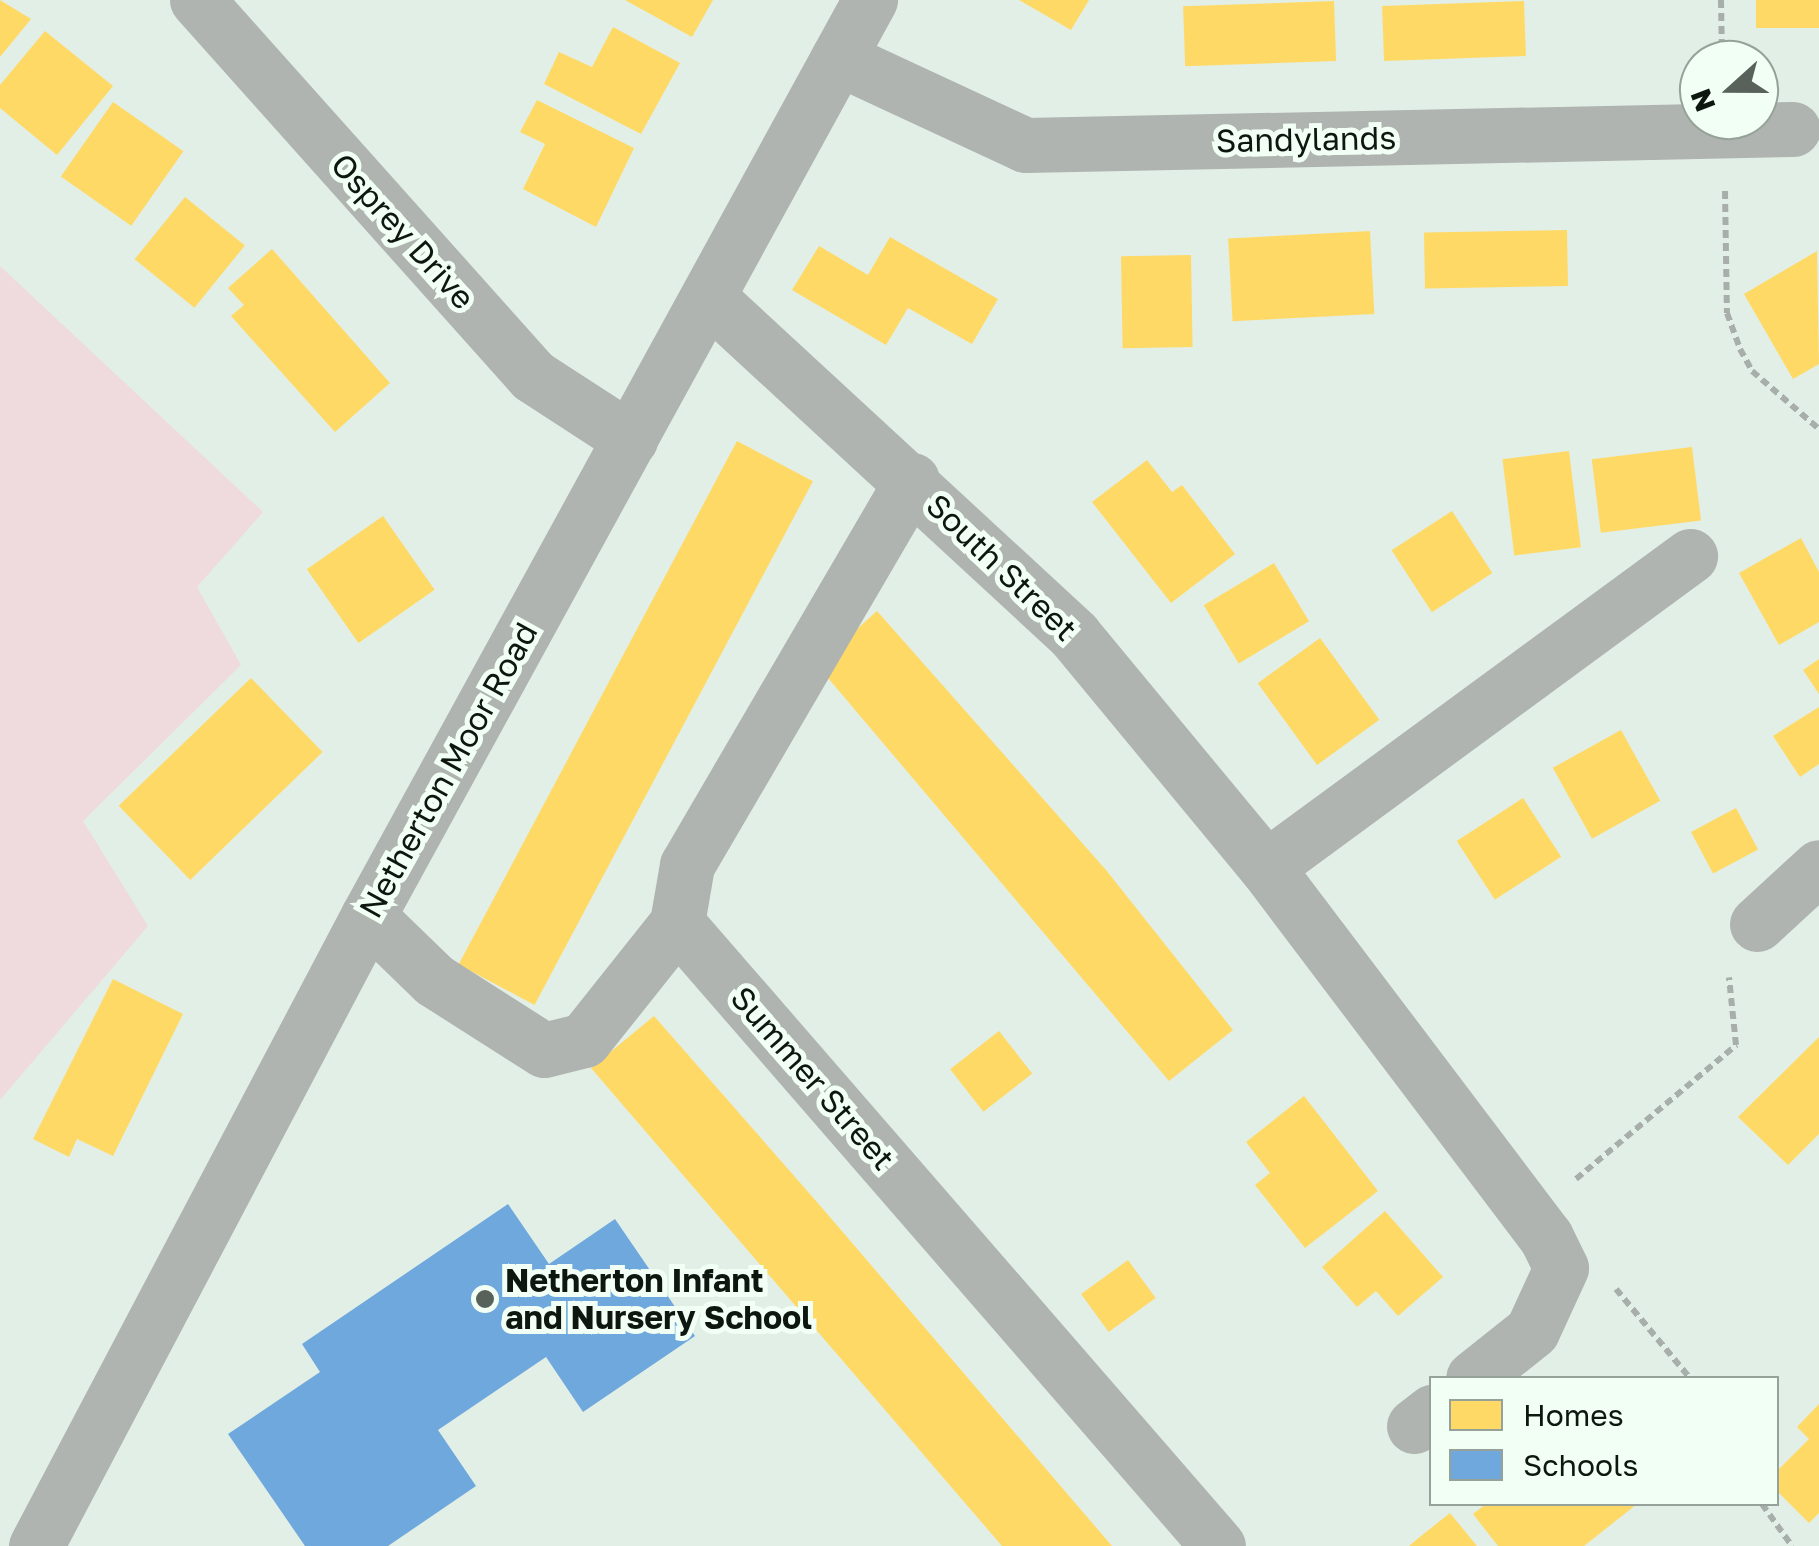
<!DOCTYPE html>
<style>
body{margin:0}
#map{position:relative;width:1819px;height:1546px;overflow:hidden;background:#e2efe6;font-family:"Golos Text",sans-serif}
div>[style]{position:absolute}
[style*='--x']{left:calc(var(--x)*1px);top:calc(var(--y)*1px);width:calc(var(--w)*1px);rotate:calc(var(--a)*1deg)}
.green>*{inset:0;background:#efdade}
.homes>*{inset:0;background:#ffd966;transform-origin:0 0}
.schools>*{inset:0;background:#6fa8dc}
.path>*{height:6px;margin-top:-3px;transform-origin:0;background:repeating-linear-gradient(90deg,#a8aeaa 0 8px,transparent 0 13px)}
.minor>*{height:55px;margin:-27.5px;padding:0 27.5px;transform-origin:27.5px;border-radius:27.5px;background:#afb4b0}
.dots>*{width:28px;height:28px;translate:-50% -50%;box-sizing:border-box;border:5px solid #f1fff5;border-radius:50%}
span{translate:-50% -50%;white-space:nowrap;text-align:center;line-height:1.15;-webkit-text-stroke:10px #f1fff5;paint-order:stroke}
.street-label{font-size:32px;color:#0e1610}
.poi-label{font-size:32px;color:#0e1610;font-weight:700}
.left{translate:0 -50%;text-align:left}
.legend{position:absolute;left:1429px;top:1376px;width:350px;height:130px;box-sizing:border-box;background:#f1fff5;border:2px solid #96a299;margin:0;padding:12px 18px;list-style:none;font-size:30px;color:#0e1610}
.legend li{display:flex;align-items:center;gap:20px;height:50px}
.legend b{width:50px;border:2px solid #96a299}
.north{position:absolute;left:1679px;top:40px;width:100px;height:100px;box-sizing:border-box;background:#f1fff5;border:2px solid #96a299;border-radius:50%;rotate:249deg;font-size:28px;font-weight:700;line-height:40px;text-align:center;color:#0e1610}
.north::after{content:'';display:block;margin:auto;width:35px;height:45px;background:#58625b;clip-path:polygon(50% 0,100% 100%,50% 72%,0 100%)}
</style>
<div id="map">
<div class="green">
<i style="clip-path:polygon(0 266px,263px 512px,197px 587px,241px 665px,83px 821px,148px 926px,0 1100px)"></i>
</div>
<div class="homes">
<i style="clip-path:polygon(0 0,31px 19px,0 57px)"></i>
<i style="clip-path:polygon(625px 0,713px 0,692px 37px)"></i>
<i style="clip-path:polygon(1019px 0,1089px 0,1071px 30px)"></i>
<i style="left:1756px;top:0;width:63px;height:28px"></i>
<i style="left:1334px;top:1px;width:60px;height:151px;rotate:88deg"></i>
<i style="left:1524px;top:1px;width:55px;height:142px;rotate:88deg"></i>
<i style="clip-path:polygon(613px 27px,680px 63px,641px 134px,544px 84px,559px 52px,592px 67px)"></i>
<i style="clip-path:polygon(45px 31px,113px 86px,57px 155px,0 108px,0 85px)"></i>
<i style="clip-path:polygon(537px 100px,634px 148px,596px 227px,523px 189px,545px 144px,520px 132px)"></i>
<i style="left:113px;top:102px;width:86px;height:91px;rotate:35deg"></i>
<i style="left:185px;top:197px;width:77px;height:80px;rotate:39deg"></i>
<i style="left:1567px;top:230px;width:56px;height:143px;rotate:89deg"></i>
<i style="left:1370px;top:231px;width:83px;height:142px;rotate:87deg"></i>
<i style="clip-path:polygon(890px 237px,998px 299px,972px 344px,908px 308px,886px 345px,792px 290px,819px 246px,868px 275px)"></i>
<i style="clip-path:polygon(272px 249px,390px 383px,335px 432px,231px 316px,244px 305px,228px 288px)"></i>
<i style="clip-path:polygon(1817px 251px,1819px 364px,1793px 379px,1744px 294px)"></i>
<i style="left:1191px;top:255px;width:92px;height:70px;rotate:89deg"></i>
<i style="left:737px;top:441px;width:86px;height:593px;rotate:28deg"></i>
<i style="left:1692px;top:447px;width:74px;height:101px;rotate:83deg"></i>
<i style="left:1569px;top:451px;width:97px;height:67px;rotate:83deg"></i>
<i style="clip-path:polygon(1147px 460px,1172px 492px,1182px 485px,1235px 554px,1171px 603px,1092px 502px)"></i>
<i style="left:1452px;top:511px;width:74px;height:72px;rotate:57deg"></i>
<i style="left:383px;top:516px;width:90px;height:93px;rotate:55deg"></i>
<i style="clip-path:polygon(1801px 538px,1819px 572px,1819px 622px,1779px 645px,1739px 573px)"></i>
<i style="left:1274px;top:563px;width:68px;height:82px;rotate:59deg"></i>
<i style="clip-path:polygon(877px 611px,1106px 870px,1233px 1030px,1169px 1081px,817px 665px)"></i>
<i style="left:1320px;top:638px;width:101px;height:77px;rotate:54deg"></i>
<i style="clip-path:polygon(1819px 659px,1819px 694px,1803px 670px)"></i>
<i style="left:251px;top:678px;width:103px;height:184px;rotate:46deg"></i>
<i style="clip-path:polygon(1819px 707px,1819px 764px,1800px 777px,1773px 736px)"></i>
<i style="left:1621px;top:730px;width:81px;height:78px;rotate:61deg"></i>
<i style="left:1523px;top:798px;width:70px;height:79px;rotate:57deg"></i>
<i style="left:1736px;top:808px;width:47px;height:51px;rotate:62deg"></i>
<i style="clip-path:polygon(113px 979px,183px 1014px,113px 1156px,77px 1139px,69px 1157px,33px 1139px)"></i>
<i style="clip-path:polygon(654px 1016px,823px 1209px,1112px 1546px,1002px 1546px,591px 1068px)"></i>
<i style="left:999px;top:1031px;width:54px;height:62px;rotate:52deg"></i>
<i style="clip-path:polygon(1819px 1037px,1819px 1134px,1788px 1165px,1738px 1117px)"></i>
<i style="clip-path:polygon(1304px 1096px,1378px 1191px,1305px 1248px,1255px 1185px,1270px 1173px,1246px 1142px)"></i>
<i style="clip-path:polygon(1385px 1211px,1443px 1277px,1398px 1316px,1376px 1291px,1357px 1307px,1322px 1267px)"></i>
<i style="left:1128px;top:1260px;width:47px;height:58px;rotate:54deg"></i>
<i style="clip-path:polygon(1819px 1404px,1819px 1513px,1809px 1523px,1776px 1490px,1776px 1472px,1809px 1439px,1797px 1427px)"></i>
<i style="clip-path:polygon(1486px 1504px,1637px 1504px,1584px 1546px,1498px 1546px,1473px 1514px)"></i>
<i style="clip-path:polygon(1450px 1513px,1477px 1546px,1409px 1546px,1421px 1536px)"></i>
</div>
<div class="schools">
<i style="clip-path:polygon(508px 1204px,549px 1264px,615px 1219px,695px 1336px,583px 1412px,546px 1357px,438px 1430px,476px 1486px,388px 1546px,305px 1546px,228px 1434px,320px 1372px,302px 1344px)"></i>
</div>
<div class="path">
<i style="--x:1721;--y:0;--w:60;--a:89"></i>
<i style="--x:1725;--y:191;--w:122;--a:89.1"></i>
<i style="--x:1727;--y:313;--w:38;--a:70"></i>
<i style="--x:1740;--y:349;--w:25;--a:61"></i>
<i style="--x:1752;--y:371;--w:89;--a:40.9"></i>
<i style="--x:1576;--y:1179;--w:209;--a:-39.9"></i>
<i style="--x:1736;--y:1045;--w:68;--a:-95.9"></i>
<i style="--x:1616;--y:1289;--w:116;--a:50.3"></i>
<i style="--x:1762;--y:1504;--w:52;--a:54.5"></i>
</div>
<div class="minor">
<i style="--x:197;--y:0;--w:504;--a:48.22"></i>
<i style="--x:533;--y:376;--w:116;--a:33"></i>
<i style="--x:838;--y:58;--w:206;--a:24.9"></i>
<i style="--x:1025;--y:145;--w:768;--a:-1.19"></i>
<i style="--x:708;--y:297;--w:498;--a:42.7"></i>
<i style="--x:1074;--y:635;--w:301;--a:50.4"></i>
<i style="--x:1266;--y:867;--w:464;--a:52.9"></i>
<i style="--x:1546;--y:1237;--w:34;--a:64"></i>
<i style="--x:1561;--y:1268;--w:69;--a:114.7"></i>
<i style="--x:1532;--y:1331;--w:75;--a:141.5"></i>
<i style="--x:1266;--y:867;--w:526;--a:-36.26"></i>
<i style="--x:368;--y:916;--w:92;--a:44.1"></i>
<i style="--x:434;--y:980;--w:130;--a:32.5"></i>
<i style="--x:544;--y:1050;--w:41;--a:-14"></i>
<i style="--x:584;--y:1040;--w:149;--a:-51.5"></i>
<i style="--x:677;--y:923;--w:825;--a:49.03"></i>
<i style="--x:677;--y:923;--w:59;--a:-80.2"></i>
<i style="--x:687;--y:865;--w:446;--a:-59.7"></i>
<i style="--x:1757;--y:924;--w:84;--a:-42.6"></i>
<i style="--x:1414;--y:1426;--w:23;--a:-38"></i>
<i style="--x:36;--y:1546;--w:712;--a:-62.21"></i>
<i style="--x:368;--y:916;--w:1045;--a:-61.28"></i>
</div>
<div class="dots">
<i style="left:485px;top:1299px;background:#58625b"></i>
</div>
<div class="street-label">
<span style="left:1306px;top:139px;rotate:-1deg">Sandylands</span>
<span style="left:403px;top:231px;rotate:48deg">Osprey Drive</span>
<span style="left:1002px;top:567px;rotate:44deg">South Street</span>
<span style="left:448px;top:770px;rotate:-61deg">Netherton Moor Road</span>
<span style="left:813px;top:1078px;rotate:49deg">Summer Street</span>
</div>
<div class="poi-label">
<span class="left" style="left:505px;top:1299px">Netherton Infant<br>and Nursery School</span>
</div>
<ul class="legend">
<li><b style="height:28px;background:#ffd966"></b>Homes</li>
<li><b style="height:28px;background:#6fa8dc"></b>Schools</li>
</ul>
<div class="north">N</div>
</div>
